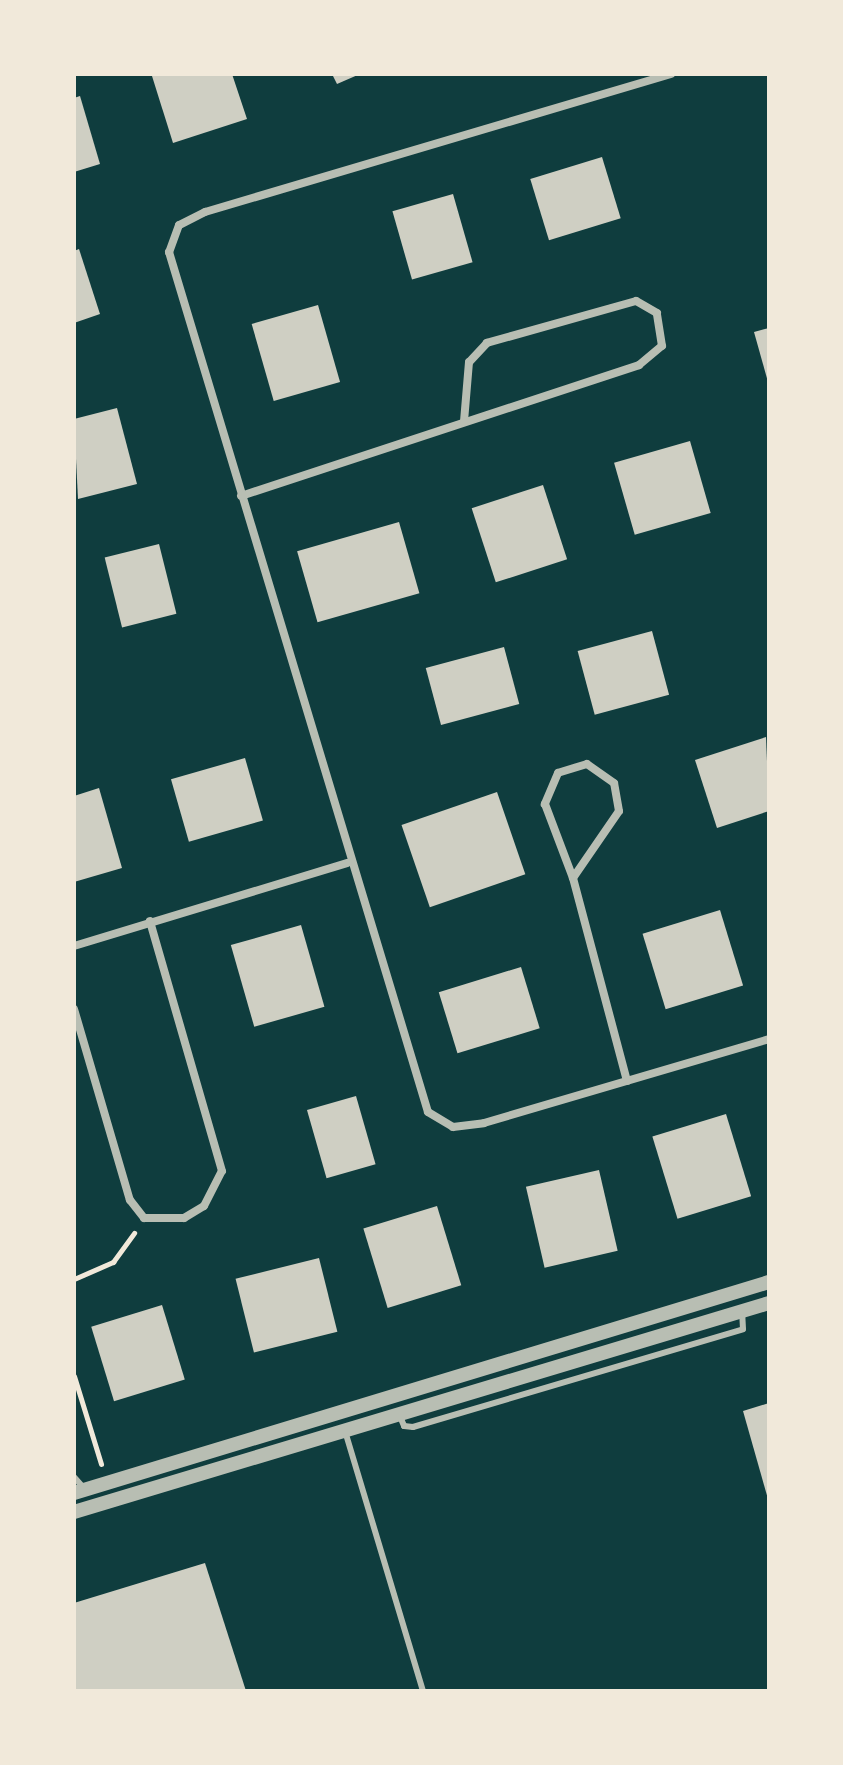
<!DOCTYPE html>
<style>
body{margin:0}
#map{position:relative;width:843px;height:1765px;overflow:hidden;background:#0f3d3e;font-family:"PT Sans Narrow",sans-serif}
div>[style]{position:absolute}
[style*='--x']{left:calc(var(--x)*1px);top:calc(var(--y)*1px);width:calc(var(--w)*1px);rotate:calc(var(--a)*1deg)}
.building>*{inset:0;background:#cfcfc3;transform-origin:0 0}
.path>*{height:5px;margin:-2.5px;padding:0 2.5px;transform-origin:2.5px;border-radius:2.5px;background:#f1e9da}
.service>*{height:6px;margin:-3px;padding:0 3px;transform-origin:3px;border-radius:3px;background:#b8beb3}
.minor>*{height:8px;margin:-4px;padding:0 4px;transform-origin:4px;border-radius:4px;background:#b8beb3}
.tertiary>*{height:14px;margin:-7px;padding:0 7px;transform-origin:7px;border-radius:7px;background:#b8beb3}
span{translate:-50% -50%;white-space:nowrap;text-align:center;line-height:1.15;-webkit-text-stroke:6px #f1e9da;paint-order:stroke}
.frame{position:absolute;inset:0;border:76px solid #f1e9da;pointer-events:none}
</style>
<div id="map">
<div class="building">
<i style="clip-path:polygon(232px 74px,247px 119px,173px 143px,152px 76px)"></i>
<i style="clip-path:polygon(332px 74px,360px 74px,337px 84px)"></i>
<i style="clip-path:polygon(80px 96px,100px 164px,74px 172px,74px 98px)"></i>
<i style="left:602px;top:157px;width:64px;height:75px;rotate:73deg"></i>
<i style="left:453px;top:194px;width:71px;height:63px;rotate:74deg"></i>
<i style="clip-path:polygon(79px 249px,100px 314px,74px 323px,74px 251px)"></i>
<i style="left:318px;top:305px;width:80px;height:69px;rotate:74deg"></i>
<i style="clip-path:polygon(769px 328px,769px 381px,768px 382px,754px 332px)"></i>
<i style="clip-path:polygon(117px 408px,137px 484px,78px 499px,74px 419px)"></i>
<i style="left:690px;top:441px;width:75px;height:79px;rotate:74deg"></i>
<i style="left:543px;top:485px;width:78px;height:75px;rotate:72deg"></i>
<i style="left:399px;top:522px;width:74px;height:106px;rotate:74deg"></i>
<i style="left:159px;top:544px;width:72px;height:56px;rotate:76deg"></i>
<i style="left:652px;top:631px;width:66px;height:77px;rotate:75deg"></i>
<i style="left:504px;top:647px;width:59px;height:81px;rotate:75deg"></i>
<i style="clip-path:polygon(766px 737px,769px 811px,717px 828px,695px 760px)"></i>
<i style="left:245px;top:758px;width:65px;height:77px;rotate:74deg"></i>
<i style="clip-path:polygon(99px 788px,122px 868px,74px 882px,74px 796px)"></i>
<i style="left:497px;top:792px;width:87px;height:101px;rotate:71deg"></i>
<i style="left:720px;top:910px;width:79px;height:81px;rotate:73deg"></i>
<i style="left:301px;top:925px;width:85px;height:73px;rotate:74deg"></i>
<i style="left:521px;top:967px;width:64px;height:86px;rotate:73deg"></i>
<i style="left:356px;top:1096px;width:71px;height:51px;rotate:74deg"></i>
<i style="left:726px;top:1114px;width:86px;height:77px;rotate:73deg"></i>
<i style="left:599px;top:1170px;width:83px;height:75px;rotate:77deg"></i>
<i style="left:437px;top:1206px;width:83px;height:77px;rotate:73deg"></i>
<i style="left:319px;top:1258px;width:76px;height:86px;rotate:76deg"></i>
<i style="left:162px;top:1305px;width:78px;height:74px;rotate:73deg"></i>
<i style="clip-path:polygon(769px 1403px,769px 1499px,768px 1499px,743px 1411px)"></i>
<i style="clip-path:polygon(205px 1563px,246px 1691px,74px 1691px,74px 1603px)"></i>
</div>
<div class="path">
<i style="--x:74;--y:1279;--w:43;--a:-23.6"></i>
<i style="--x:113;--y:1262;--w:36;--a:-54"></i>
<i style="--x:74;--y:1376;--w:92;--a:72.9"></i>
</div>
<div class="service">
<i style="--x:399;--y:1414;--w:13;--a:67"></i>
<i style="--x:404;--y:1426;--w:9;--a:6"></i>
<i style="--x:413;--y:1427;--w:344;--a:-16.5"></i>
<i style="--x:743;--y:1329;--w:18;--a:-93"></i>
<i style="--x:345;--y:1431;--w:271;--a:73.3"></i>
<i style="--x:74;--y:1477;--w:13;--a:48"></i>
</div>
<div class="minor">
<i style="--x:671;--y:74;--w:486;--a:163.5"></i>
<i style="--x:205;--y:212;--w:29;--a:153"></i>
<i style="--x:179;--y:225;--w:29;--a:110"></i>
<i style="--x:169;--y:252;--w:898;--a:73.24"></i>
<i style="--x:428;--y:1112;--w:29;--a:31"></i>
<i style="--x:453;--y:1127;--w:31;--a:-7"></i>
<i style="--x:484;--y:1123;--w:297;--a:-16.4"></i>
<i style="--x:241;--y:496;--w:419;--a:-18.2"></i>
<i style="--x:639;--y:365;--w:30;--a:-40"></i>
<i style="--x:662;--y:346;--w:33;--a:-99"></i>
<i style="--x:657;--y:313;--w:24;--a:-150"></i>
<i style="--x:636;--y:301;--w:155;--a:164.3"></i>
<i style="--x:487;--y:343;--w:26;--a:133"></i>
<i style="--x:469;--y:362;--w:60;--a:94.8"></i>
<i style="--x:573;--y:878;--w:81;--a:-55.5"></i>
<i style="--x:619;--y:811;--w:28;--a:-100"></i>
<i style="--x:614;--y:783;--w:33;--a:-145"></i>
<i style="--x:587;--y:764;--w:30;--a:163"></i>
<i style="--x:558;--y:773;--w:34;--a:113"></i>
<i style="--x:545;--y:804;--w:79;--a:69.3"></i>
<i style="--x:573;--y:878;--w:210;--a:75.1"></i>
<i style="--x:74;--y:946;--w:286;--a:-16.9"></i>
<i style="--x:74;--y:1009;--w:199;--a:73.7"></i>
<i style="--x:130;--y:1200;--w:23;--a:52"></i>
<i style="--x:144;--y:1218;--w:40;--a:0"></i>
<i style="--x:184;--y:1218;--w:23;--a:-31"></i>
<i style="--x:204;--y:1206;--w:39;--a:-63"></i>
<i style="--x:222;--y:1171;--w:260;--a:-106.1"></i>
</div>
<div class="tertiary">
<i style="--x:74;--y:1493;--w:726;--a:-16.89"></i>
<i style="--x:74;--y:1512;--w:726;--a:-16.74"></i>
</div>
<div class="frame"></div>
</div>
